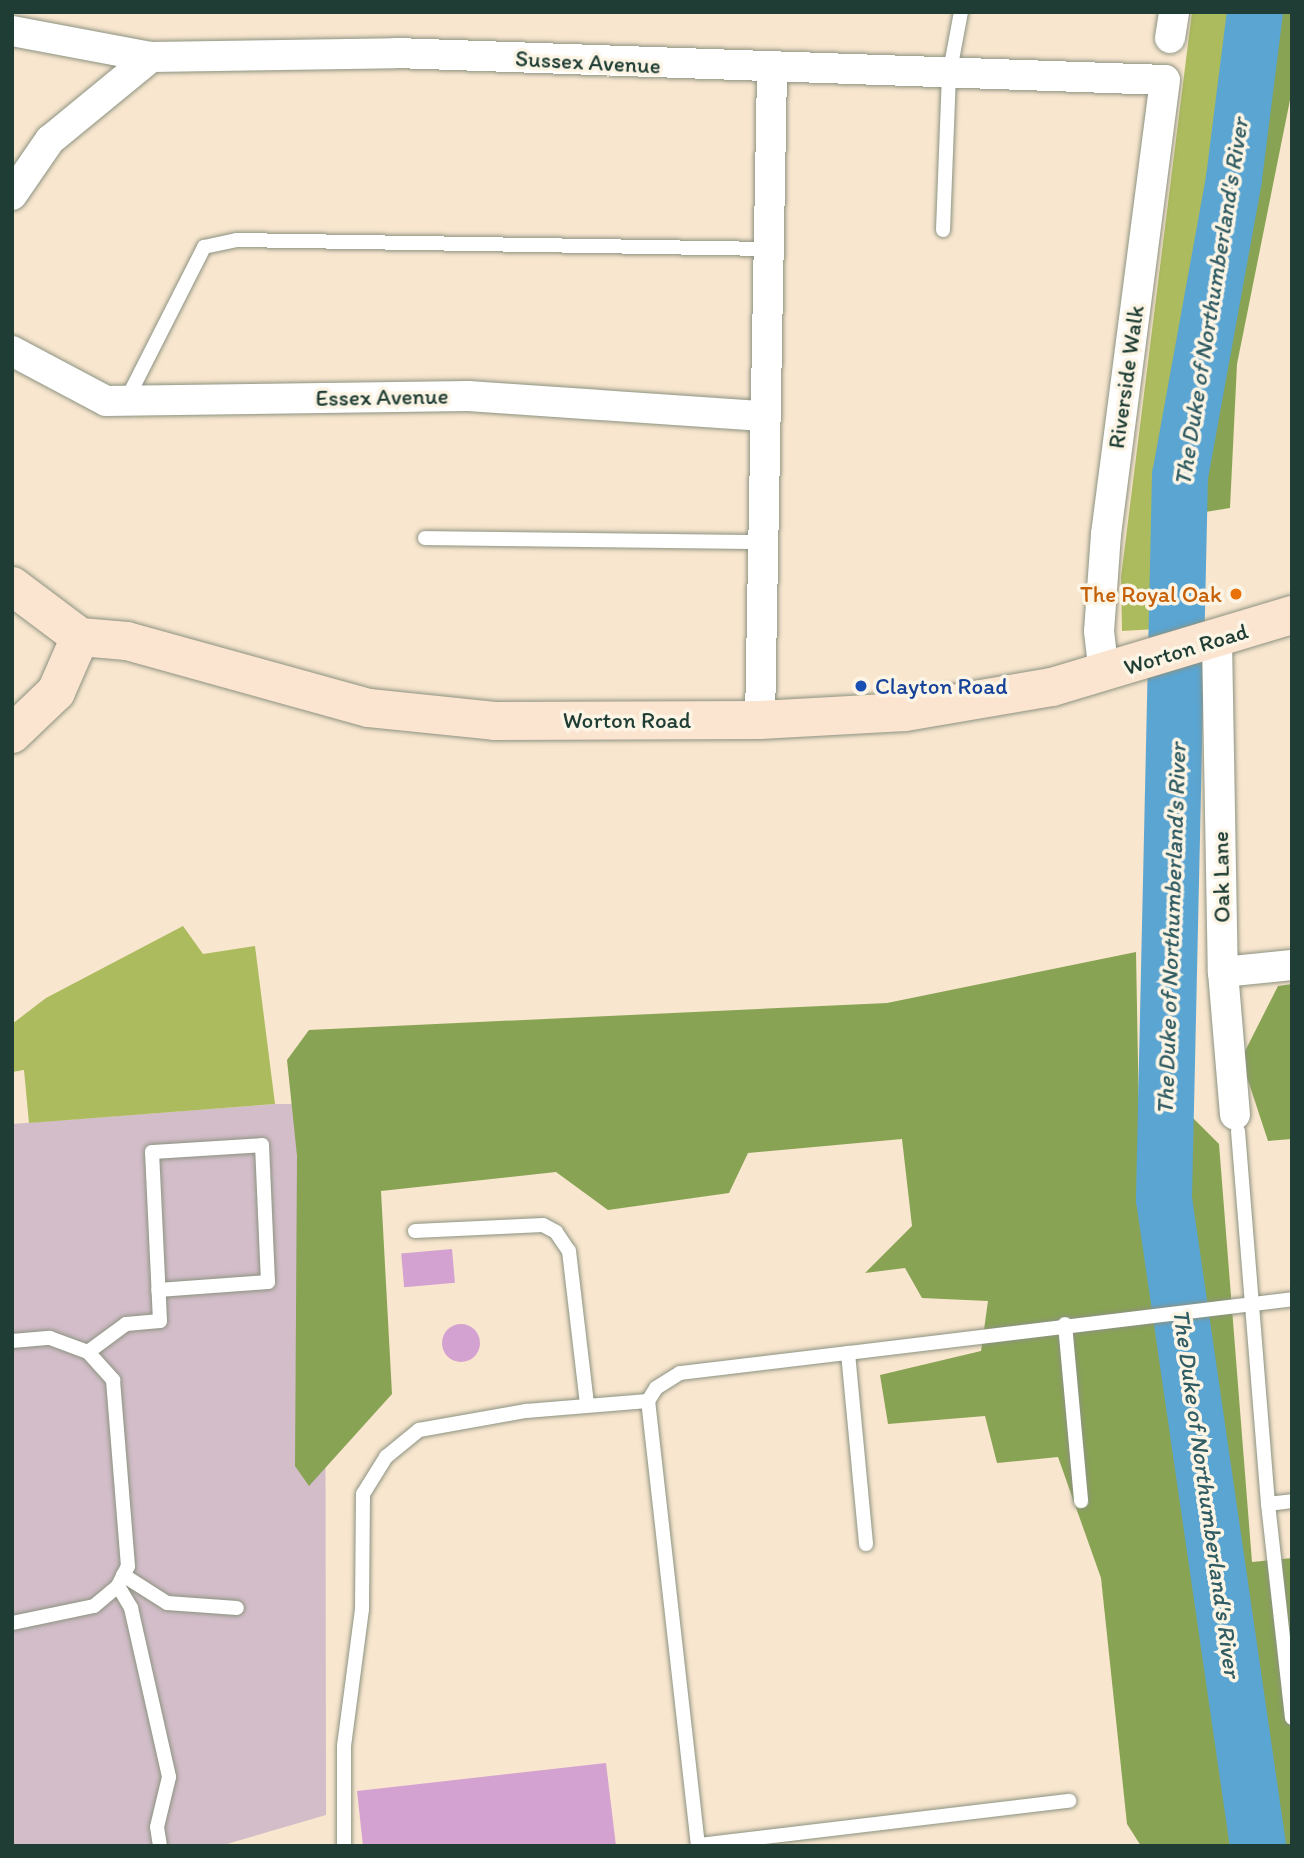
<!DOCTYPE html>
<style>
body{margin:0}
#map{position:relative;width:1304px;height:1858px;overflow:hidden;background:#f8e6ce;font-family:Itim,sans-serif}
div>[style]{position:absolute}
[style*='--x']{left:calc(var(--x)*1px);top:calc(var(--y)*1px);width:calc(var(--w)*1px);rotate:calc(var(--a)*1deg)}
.industrial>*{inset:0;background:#d2bdc8}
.green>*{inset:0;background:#acbb5d}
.forest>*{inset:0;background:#89a354}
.river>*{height:56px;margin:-28px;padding:0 28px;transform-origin:28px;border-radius:28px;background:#5ba5d2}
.building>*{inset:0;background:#d4a2d0;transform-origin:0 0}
.round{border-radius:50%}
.roads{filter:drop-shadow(0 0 2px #8c9281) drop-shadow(0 0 2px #8c9281)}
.lane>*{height:14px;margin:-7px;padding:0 7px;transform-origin:7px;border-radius:7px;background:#fff}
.street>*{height:30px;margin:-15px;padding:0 15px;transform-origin:15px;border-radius:15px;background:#fff}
.secondary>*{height:38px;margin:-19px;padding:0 19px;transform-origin:19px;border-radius:19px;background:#fce5d0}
.dots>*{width:19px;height:19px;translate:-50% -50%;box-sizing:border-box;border:4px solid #fcf5e5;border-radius:50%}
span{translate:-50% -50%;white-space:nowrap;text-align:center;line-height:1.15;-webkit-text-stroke:7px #fcf5e5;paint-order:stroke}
.street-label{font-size:23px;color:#1f3d34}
.food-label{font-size:23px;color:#c56008}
.right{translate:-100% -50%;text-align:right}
.transit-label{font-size:23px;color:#164399}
.left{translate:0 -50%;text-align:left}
.water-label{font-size:24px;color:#315c63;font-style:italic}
.frame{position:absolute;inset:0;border:14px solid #1f3d34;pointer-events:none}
</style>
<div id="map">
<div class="industrial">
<i style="clip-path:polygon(275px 1104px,325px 1104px,326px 1815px,220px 1846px,12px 1846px,12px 1124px)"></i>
</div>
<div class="green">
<i style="clip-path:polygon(1192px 12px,1241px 12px,1173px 449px,1157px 629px,1122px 631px,1121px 577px)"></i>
<i style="clip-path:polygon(183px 926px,203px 954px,255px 946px,275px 1104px,29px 1123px,24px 1070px,12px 1072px,12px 1024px,46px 998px)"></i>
</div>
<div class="forest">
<i style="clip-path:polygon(1272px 12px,1292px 12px,1292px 90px,1237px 364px,1230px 508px,1199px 513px,1199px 457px)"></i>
<i style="clip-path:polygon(1136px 952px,1139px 1118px,1189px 1114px,1219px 1144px,1252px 1562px,1292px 1558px,1292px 1846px,1141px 1846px,1127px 1824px,1101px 1578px,1058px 1457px,997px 1463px,985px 1416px,888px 1424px,880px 1375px,981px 1351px,988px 1301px,922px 1298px,905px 1268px,865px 1273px,912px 1226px,902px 1139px,748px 1153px,729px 1193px,608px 1210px,556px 1172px,381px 1191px,392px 1394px,309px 1486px,295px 1466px,297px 1156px,287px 1060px,309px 1030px,887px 1003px)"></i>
<i style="clip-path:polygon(1292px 984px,1292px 1139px,1268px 1141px,1241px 1059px,1278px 986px)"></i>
</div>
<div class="river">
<i style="--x:1255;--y:12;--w:168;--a:97.2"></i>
<i style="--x:1234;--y:179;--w:301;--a:100.3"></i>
<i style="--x:1180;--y:475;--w:724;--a:91.27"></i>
<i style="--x:1164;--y:1199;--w:654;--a:81.73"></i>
</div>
<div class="building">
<i style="left:452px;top:1249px;width:34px;height:51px;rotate:85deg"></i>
<i class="round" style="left:442px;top:1324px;width:38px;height:38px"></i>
<i style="clip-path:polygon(606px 1763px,616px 1846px,363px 1846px,357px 1791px)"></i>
</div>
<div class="roads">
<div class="lane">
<i style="--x:943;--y:230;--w:154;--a:-87.8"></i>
<i style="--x:949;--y:76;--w:65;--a:-79.4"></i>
<i style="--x:126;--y:401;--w:173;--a:-63.1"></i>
<i style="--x:204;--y:247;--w:34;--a:-12"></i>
<i style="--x:237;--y:240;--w:531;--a:0.97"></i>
<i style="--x:425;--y:538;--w:339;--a:0.7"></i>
<i style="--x:1238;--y:1131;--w:374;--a:85.4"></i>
<i style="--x:1268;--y:1504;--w:24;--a:-7"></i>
<i style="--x:415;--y:1231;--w:128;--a:-2.7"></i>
<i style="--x:543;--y:1225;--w:15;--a:28"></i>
<i style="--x:556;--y:1232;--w:23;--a:56"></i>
<i style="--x:569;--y:1251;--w:155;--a:83.3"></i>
<i style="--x:1065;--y:1324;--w:178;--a:84.8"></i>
<i style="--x:12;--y:1341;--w:38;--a:-5"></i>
<i style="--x:50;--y:1338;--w:40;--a:20.2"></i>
<i style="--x:88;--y:1352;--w:38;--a:48"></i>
<i style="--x:113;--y:1380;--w:187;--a:85.4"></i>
<i style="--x:128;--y:1566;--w:22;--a:117"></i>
<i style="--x:118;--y:1586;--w:31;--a:140"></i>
<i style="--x:94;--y:1606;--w:84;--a:168.3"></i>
<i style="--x:88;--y:1352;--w:47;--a:-36.4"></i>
<i style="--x:126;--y:1324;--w:34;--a:-5"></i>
<i style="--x:160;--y:1321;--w:169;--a:-92.7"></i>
<i style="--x:152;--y:1152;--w:110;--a:-3.6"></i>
<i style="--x:262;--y:1145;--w:137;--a:87.5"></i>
<i style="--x:268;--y:1282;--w:110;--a:175.8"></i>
<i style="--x:848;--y:1353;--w:447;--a:-6.9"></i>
<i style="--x:1268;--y:1504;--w:215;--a:83.6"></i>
<i style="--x:123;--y:1575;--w:52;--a:32.5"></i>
<i style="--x:167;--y:1603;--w:70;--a:4.1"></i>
<i style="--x:118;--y:1586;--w:26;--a:59"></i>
<i style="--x:131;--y:1608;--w:173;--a:77.3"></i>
<i style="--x:169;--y:1777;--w:51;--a:103.5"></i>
<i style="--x:157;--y:1827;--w:19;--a:81"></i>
<i style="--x:698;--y:1845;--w:374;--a:-6.8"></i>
<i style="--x:344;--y:1846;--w:100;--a:-90"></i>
<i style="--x:344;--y:1746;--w:138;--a:-82.5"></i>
<i style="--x:362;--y:1609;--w:115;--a:-89.5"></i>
<i style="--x:363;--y:1494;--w:44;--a:-58.1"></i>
<i style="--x:386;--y:1457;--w:43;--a:-39.3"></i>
<i style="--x:419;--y:1430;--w:109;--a:-10.1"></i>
<i style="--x:526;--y:1411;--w:122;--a:-4.7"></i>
<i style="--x:698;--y:1846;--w:448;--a:-96.4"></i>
<i style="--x:648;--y:1401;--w:15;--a:-58"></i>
<i style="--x:656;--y:1388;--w:28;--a:-32"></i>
<i style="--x:680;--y:1373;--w:169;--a:-6.8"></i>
<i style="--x:848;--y:1353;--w:192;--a:84.6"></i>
</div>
<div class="street">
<i style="--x:12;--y:31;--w:141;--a:10.6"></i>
<i style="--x:151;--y:57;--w:245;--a:-0.9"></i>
<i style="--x:396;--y:53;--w:769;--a:2.01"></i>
<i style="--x:1165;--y:80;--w:458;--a:97.4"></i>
<i style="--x:1106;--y:534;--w:97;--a:94.1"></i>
<i style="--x:1099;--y:631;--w:43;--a:83.4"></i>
<i style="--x:1170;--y:38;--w:26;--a:-81"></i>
<i style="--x:12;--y:195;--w:67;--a:-55.4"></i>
<i style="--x:50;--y:140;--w:131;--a:-39.4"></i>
<i style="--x:12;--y:351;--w:106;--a:28"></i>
<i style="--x:106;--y:401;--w:362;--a:-0.8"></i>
<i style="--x:468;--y:396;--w:296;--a:3.9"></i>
<i style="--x:1217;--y:640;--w:332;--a:89"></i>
<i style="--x:1223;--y:972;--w:143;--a:85.2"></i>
<i style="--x:760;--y:720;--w:649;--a:-88.94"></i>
<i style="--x:1223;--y:972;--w:69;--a:-5.8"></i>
</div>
<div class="secondary">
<i style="--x:12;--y:586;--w:85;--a:36.9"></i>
<i style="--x:80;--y:637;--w:47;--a:4.9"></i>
<i style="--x:127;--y:641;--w:251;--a:15.5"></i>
<i style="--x:369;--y:708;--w:126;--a:5.9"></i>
<i style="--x:494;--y:721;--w:266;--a:-0.2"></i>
<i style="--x:760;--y:720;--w:145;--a:-3.2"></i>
<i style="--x:905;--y:712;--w:149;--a:-9.7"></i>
<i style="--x:1052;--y:687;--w:251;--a:-16.7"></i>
<i style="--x:12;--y:734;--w:61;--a:-43.7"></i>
<i style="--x:56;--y:692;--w:60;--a:-66.4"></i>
</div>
</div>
<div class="dots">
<i style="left:1236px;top:594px;background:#e8710a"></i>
<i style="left:861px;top:686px;background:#1a4fb4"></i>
</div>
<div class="street-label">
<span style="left:588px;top:62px;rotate:3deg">Sussex Avenue</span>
<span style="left:1126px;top:377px;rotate:-82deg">Riverside Walk</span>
<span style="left:382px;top:397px;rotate:-1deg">Essex Avenue</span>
<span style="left:1186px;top:649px;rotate:-17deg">Worton Road</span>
<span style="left:627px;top:720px">Worton Road</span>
<span style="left:1221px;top:877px;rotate:-91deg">Oak Lane</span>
</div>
<div class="food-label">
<span class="right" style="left:1222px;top:594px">The Royal Oak</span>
</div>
<div class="transit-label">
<span class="left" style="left:875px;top:686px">Clayton Road</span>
</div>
<div class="water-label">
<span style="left:1211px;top:302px;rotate:-81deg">The Duke of Northumberland's River</span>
<span style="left:1171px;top:929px;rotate:-88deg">The Duke of Northumberland's River</span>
<span style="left:1207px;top:1493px;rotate:82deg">The Duke of Northumberland's River</span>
</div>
<div class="frame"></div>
</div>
